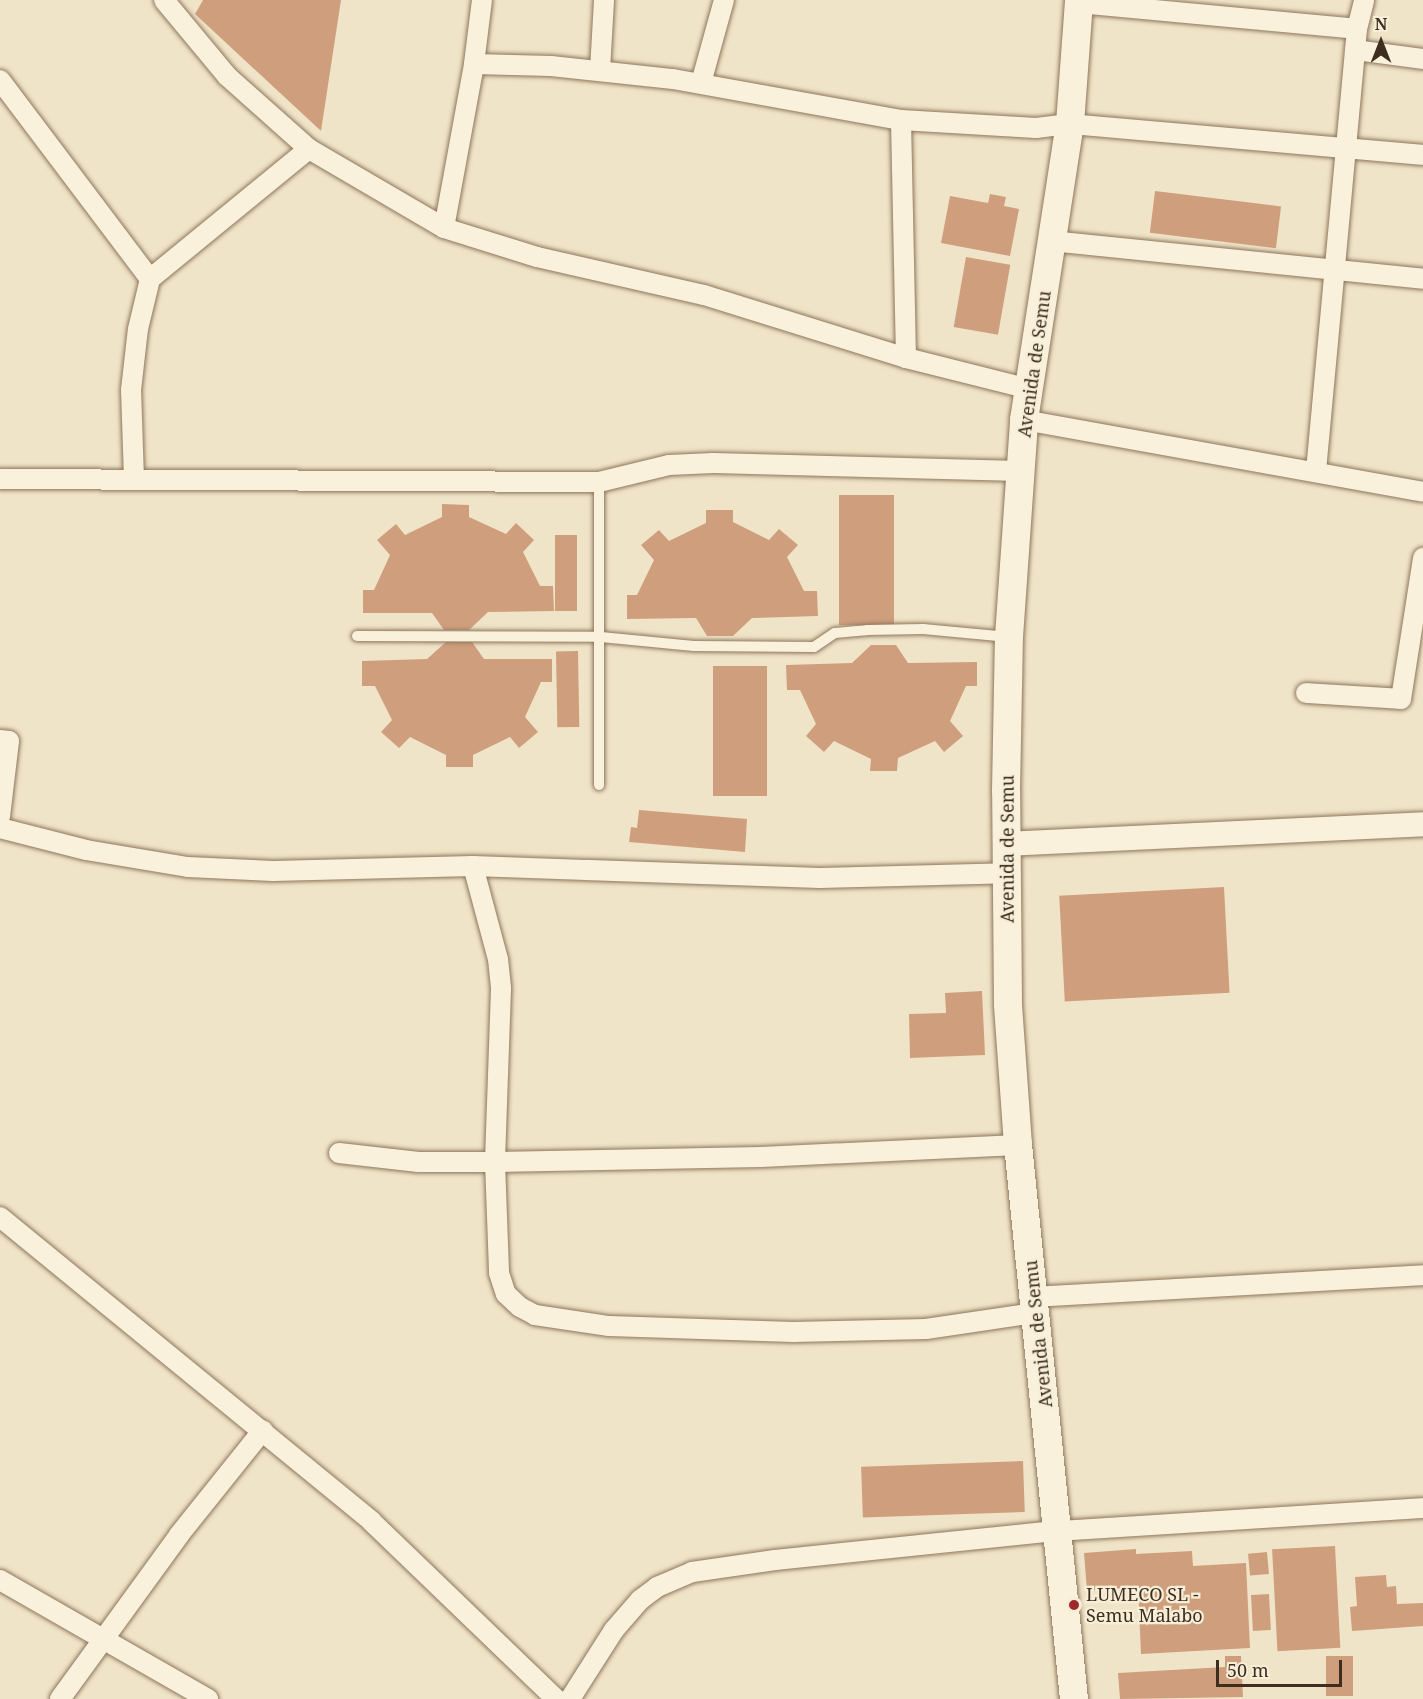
<!DOCTYPE html>
<style>
body{margin:0}
#map{position:relative;width:1423px;height:1699px;overflow:hidden;background:#f0e4c8;font-family:"Noto Serif",serif}
div>[style]{position:absolute}
[style*='--x']{left:calc(var(--x)*1px);top:calc(var(--y)*1px);width:calc(var(--w)*1px);rotate:calc(var(--a)*1deg)}
.building>*{inset:0;background:#cf9f7d;transform-origin:0 0}
.roads{filter:drop-shadow(0 0 2px #8d765c) drop-shadow(0 0 2px #8d765c)}
.service>*{height:10px;margin:-5px;padding:0 5px;transform-origin:5px;border-radius:5px;background:#faf1dc}
.minor>*{height:20px;margin:-10px;padding:0 10px;transform-origin:10px;border-radius:10px;background:#faf1dc}
.tertiary>*{height:24px;margin:-12px;padding:0 12px;transform-origin:12px;border-radius:12px;background:#faf1dc}
.secondary>*{height:28px;margin:-14px;padding:0 14px;transform-origin:14px;border-radius:14px;background:#faf1dc}
.dots>*{width:16px;height:16px;translate:-50% -50%;box-sizing:border-box;border:3px solid #f7eed8;border-radius:50%}
span{translate:-50% -50%;white-space:nowrap;text-align:center;line-height:1.15;-webkit-text-stroke:4.5px #f7eed8;paint-order:stroke}
.street-label{font-size:18px;color:#3d2e20}
.poi-label{font-size:18px;color:#3d2e20}
.left{translate:0 -50%;text-align:left}
.north{position:absolute;left:1351px;top:12px;width:60px;height:60px;-webkit-text-stroke:4px #f7eed8;paint-order:stroke;rotate:0deg;font-size:16px;font-weight:700;line-height:24px;text-align:center;color:#3d2e20}
.north::after{content:'';display:block;margin:auto;width:21px;height:27px;background:#3d2e20;clip-path:polygon(50% 0,100% 100%,50% 72%,0 100%)}
.scale{position:absolute;left:1216px;top:1660px;width:126px;height:27px;box-sizing:border-box;border:3px solid #3d2e20;border-top:0;padding-left:8px;font-size:18px;line-height:21px;white-space:nowrap;color:#3d2e20;-webkit-text-stroke:4px #f7eed8;paint-order:stroke}
</style>
<div id="map">
<div class="building">
<i style="clip-path:polygon(203px 0,341px 0,321px 131px,195px 14px)"></i>
<i style="left:1155px;top:191px;width:127px;height:42px;rotate:7deg"></i>
<i style="clip-path:polygon(990px 194px,1006px 197px,1004px 206px,1019px 209px,1010px 256px,941px 243px,950px 196px,988px 203px)"></i>
<i style="left:966px;top:257px;width:45px;height:71px;rotate:10deg"></i>
<i style="left:839px;top:495px;width:55px;height:130px"></i>
<i style="clip-path:polygon(442px 504px,469px 505px,469px 517px,506px 534px,516px 523px,534px 540px,523px 552px,540px 586px,553px 586px,554px 611px,488px 612px,469px 630px,444px 630px,432px 613px,363px 613px,363px 590px,374px 590px,390px 555px,377px 540px,396px 524px,405px 535px,442px 517px)"></i>
<i style="clip-path:polygon(706px 510px,733px 510px,733px 522px,769px 540px,779px 529px,798px 545px,787px 557px,804px 591px,817px 591px,818px 616px,752px 618px,733px 636px,707px 636px,696px 618px,627px 619px,627px 595px,637px 595px,654px 560px,641px 545px,659px 530px,669px 541px,706px 523px)"></i>
<i style="left:555px;top:535px;width:22px;height:76px"></i>
<i style="clip-path:polygon(446px 642px,472px 642px,484px 659px,552px 659px,552px 682px,541px 682px,525px 717px,538px 732px,519px 748px,510px 737px,473px 755px,473px 767px,446px 767px,446px 755px,410px 737px,399px 748px,381px 732px,392px 720px,375px 686px,362px 686px,362px 661px,427px 659px)"></i>
<i style="clip-path:polygon(871px 645px,896px 645px,908px 663px,977px 662px,977px 686px,966px 686px,950px 721px,963px 736px,944px 752px,935px 741px,898px 758px,897px 771px,870px 771px,871px 759px,834px 741px,824px 752px,806px 736px,816px 724px,800px 690px,787px 690px,786px 665px,852px 663px)"></i>
<i style="left:578px;top:651px;width:76px;height:22px;rotate:89deg"></i>
<i style="left:713px;top:666px;width:54px;height:130px"></i>
<i style="clip-path:polygon(639px 810px,747px 819px,745px 852px,629px 842px,631px 827px,637px 828px)"></i>
<i style="left:1224px;top:887px;width:106px;height:165px;rotate:87deg"></i>
<i style="clip-path:polygon(982px 991px,985px 1055px,910px 1058px,909px 1014px,946px 1013px,945px 993px)"></i>
<i style="left:1023px;top:1461px;width:51px;height:162px;rotate:88deg"></i>
<i style="left:1335px;top:1546px;width:102px;height:63px;rotate:87deg"></i>
<i style="clip-path:polygon(1136px 1549px,1136px 1554px,1192px 1551px,1193px 1566px,1246px 1563px,1250px 1648px,1141px 1654px,1138px 1587px,1087px 1591px,1084px 1553px)"></i>
<i style="left:1267px;top:1552px;width:22px;height:19px;rotate:85deg"></i>
<i style="clip-path:polygon(1386px 1575px,1387px 1587px,1396px 1586px,1397px 1604px,1423px 1603px,1423px 1626px,1352px 1631px,1350px 1607px,1357px 1606px,1355px 1577px)"></i>
<i style="left:1269px;top:1594px;width:36px;height:18px;rotate:87deg"></i>
<i style="clip-path:polygon(1225px 1656px,1241px 1656px,1243px 1697px,1120px 1699px,1118px 1673px,1225px 1667px)"></i>
<i style="left:1326px;top:1656px;width:27px;height:40px"></i>
</div>
<div class="roads">
<div class="service">
<i style="--x:599;--y:482;--w:303;--a:90"></i>
<i style="--x:357;--y:636;--w:244;--a:0.2"></i>
<i style="--x:601;--y:637;--w:93;--a:5.5"></i>
<i style="--x:694;--y:646;--w:120;--a:0.5"></i>
<i style="--x:814;--y:647;--w:25;--a:-34"></i>
<i style="--x:835;--y:633;--w:32;--a:-5"></i>
<i style="--x:867;--y:630;--w:56;--a:-1"></i>
<i style="--x:923;--y:629;--w:86;--a:5.3"></i>
</div>
<div class="minor">
<i style="--x:164;--y:0;--w:99;--a:50.3"></i>
<i style="--x:227;--y:76;--w:110;--a:41.7"></i>
<i style="--x:309;--y:149;--w:156;--a:30.3"></i>
<i style="--x:444;--y:228;--w:97;--a:17.3"></i>
<i style="--x:537;--y:257;--w:171;--a:12.8"></i>
<i style="--x:704;--y:295;--w:212;--a:17.3"></i>
<i style="--x:906;--y:358;--w:127;--a:14.1"></i>
<i style="--x:1078;--y:3;--w:280;--a:5.3"></i>
<i style="--x:1355;--y:50;--w:69;--a:7.5"></i>
<i style="--x:474;--y:64;--w:77;--a:1.5"></i>
<i style="--x:551;--y:66;--w:123;--a:6.1"></i>
<i style="--x:673;--y:79;--w:232;--a:10.2"></i>
<i style="--x:901;--y:120;--w:135;--a:3.4"></i>
<i style="--x:1036;--y:128;--w:34;--a:-7"></i>
<i style="--x:1070;--y:124;--w:354;--a:5"></i>
<i style="--x:600;--y:70;--w:70;--a:-86.7"></i>
<i style="--x:0;--y:80;--w:249;--a:53"></i>
<i style="--x:701;--y:83;--w:86;--a:-74.5"></i>
<i style="--x:901;--y:120;--w:238;--a:88.8"></i>
<i style="--x:444;--y:228;--w:167;--a:-79.6"></i>
<i style="--x:474;--y:64;--w:64;--a:-82.9"></i>
<i style="--x:1051;--y:241;--w:374;--a:5.8"></i>
<i style="--x:1024;--y:420;--w:405;--a:10.2"></i>
<i style="--x:1316;--y:471;--w:444;--a:-84.7"></i>
<i style="--x:1357;--y:29;--w:30;--a:-76"></i>
<i style="--x:0;--y:479;--w:599;--a:0.29"></i>
<i style="--x:599;--y:482;--w:72;--a:-13.7"></i>
<i style="--x:669;--y:465;--w:44;--a:-2.6"></i>
<i style="--x:713;--y:463;--w:307;--a:1.5"></i>
<i style="--x:134;--y:479;--w:89;--a:-91.9"></i>
<i style="--x:131;--y:390;--w:61;--a:-83.5"></i>
<i style="--x:138;--y:329;--w:51;--a:-76.5"></i>
<i style="--x:150;--y:279;--w:205;--a:-39.3"></i>
<i style="--x:1306;--y:693;--w:95;--a:3.6"></i>
<i style="--x:1401;--y:699;--w:143;--a:-81.1"></i>
<i style="--x:0;--y:740;--w:9;--a:6"></i>
<i style="--x:9;--y:741;--w:76;--a:96.8"></i>
<i style="--x:0;--y:828;--w:89;--a:14.3"></i>
<i style="--x:86;--y:850;--w:103;--a:9.5"></i>
<i style="--x:188;--y:867;--w:85;--a:2.7"></i>
<i style="--x:273;--y:871;--w:200;--a:-1.4"></i>
<i style="--x:473;--y:866;--w:347;--a:2"></i>
<i style="--x:820;--y:878;--w:186;--a:-1.5"></i>
<i style="--x:473;--y:866;--w:96;--a:75"></i>
<i style="--x:498;--y:959;--w:30;--a:84"></i>
<i style="--x:501;--y:989;--w:173;--a:92"></i>
<i style="--x:495;--y:1162;--w:111;--a:87.9"></i>
<i style="--x:499;--y:1273;--w:22;--a:72"></i>
<i style="--x:506;--y:1294;--w:19;--a:43"></i>
<i style="--x:520;--y:1307;--w:17;--a:28"></i>
<i style="--x:535;--y:1315;--w:75;--a:8.5"></i>
<i style="--x:609;--y:1326;--w:184;--a:1.9"></i>
<i style="--x:793;--y:1332;--w:133;--a:-1.3"></i>
<i style="--x:926;--y:1329;--w:110;--a:-8.4"></i>
<i style="--x:339;--y:1153;--w:80;--a:6.5"></i>
<i style="--x:418;--y:1162;--w:77;--a:0"></i>
<i style="--x:495;--y:1162;--w:266;--a:-1.1"></i>
<i style="--x:761;--y:1157;--w:257;--a:-2.7"></i>
<i style="--x:0;--y:1217;--w:480;--a:39.3"></i>
<i style="--x:371;--y:1521;--w:257;--a:43.9"></i>
<i style="--x:1033;--y:1297;--w:391;--a:-3.2"></i>
<i style="--x:0;--y:1580;--w:240;--a:29.8"></i>
<i style="--x:60;--y:1699;--w:203;--a:-54"></i>
<i style="--x:179;--y:1535;--w:134;--a:-51.3"></i>
<i style="--x:570;--y:1699;--w:82;--a:-57.5"></i>
<i style="--x:614;--y:1630;--w:40;--a:-49"></i>
<i style="--x:640;--y:1600;--w:21;--a:-37"></i>
<i style="--x:657;--y:1587;--w:38;--a:-23"></i>
<i style="--x:692;--y:1572;--w:84;--a:-8.2"></i>
<i style="--x:775;--y:1560;--w:284;--a:-5.9"></i>
<i style="--x:1058;--y:1531;--w:366;--a:-3.6"></i>
</div>
<div class="tertiary">
<i style="--x:1006;--y:844;--w:417;--a:-2.7"></i>
</div>
<div class="secondary">
<i style="--x:1074;--y:1699;--w:557;--a:-95.77"></i>
<i style="--x:1018;--y:1145;--w:141;--a:-94.1"></i>
<i style="--x:1008;--y:1004;--w:213;--a:-90.5"></i>
<i style="--x:1006;--y:791;--w:154;--a:-88.9"></i>
<i style="--x:1009;--y:637;--w:218;--a:-86"></i>
<i style="--x:1024;--y:420;--w:300;--a:-81.2"></i>
<i style="--x:1070;--y:124;--w:124;--a:-85.8"></i>
</div>
</div>
<div class="dots">
<i style="left:1074px;top:1605px;background:#9e2a2b"></i>
</div>
<div class="street-label">
<span style="left:1034px;top:364px;rotate:-82deg">Avenida de Semu</span>
<span style="left:1007px;top:849px;rotate:-90deg">Avenida de Semu</span>
<span style="left:1038px;top:1334px;rotate:-96deg">Avenida de Semu</span>
</div>
<div class="poi-label">
<span class="left" style="left:1086px;top:1605px">LUMECO SL -<br>Semu Malabo</span>
</div>
<div class="north">N</div>
<div class="scale">50 m</div>
</div>
